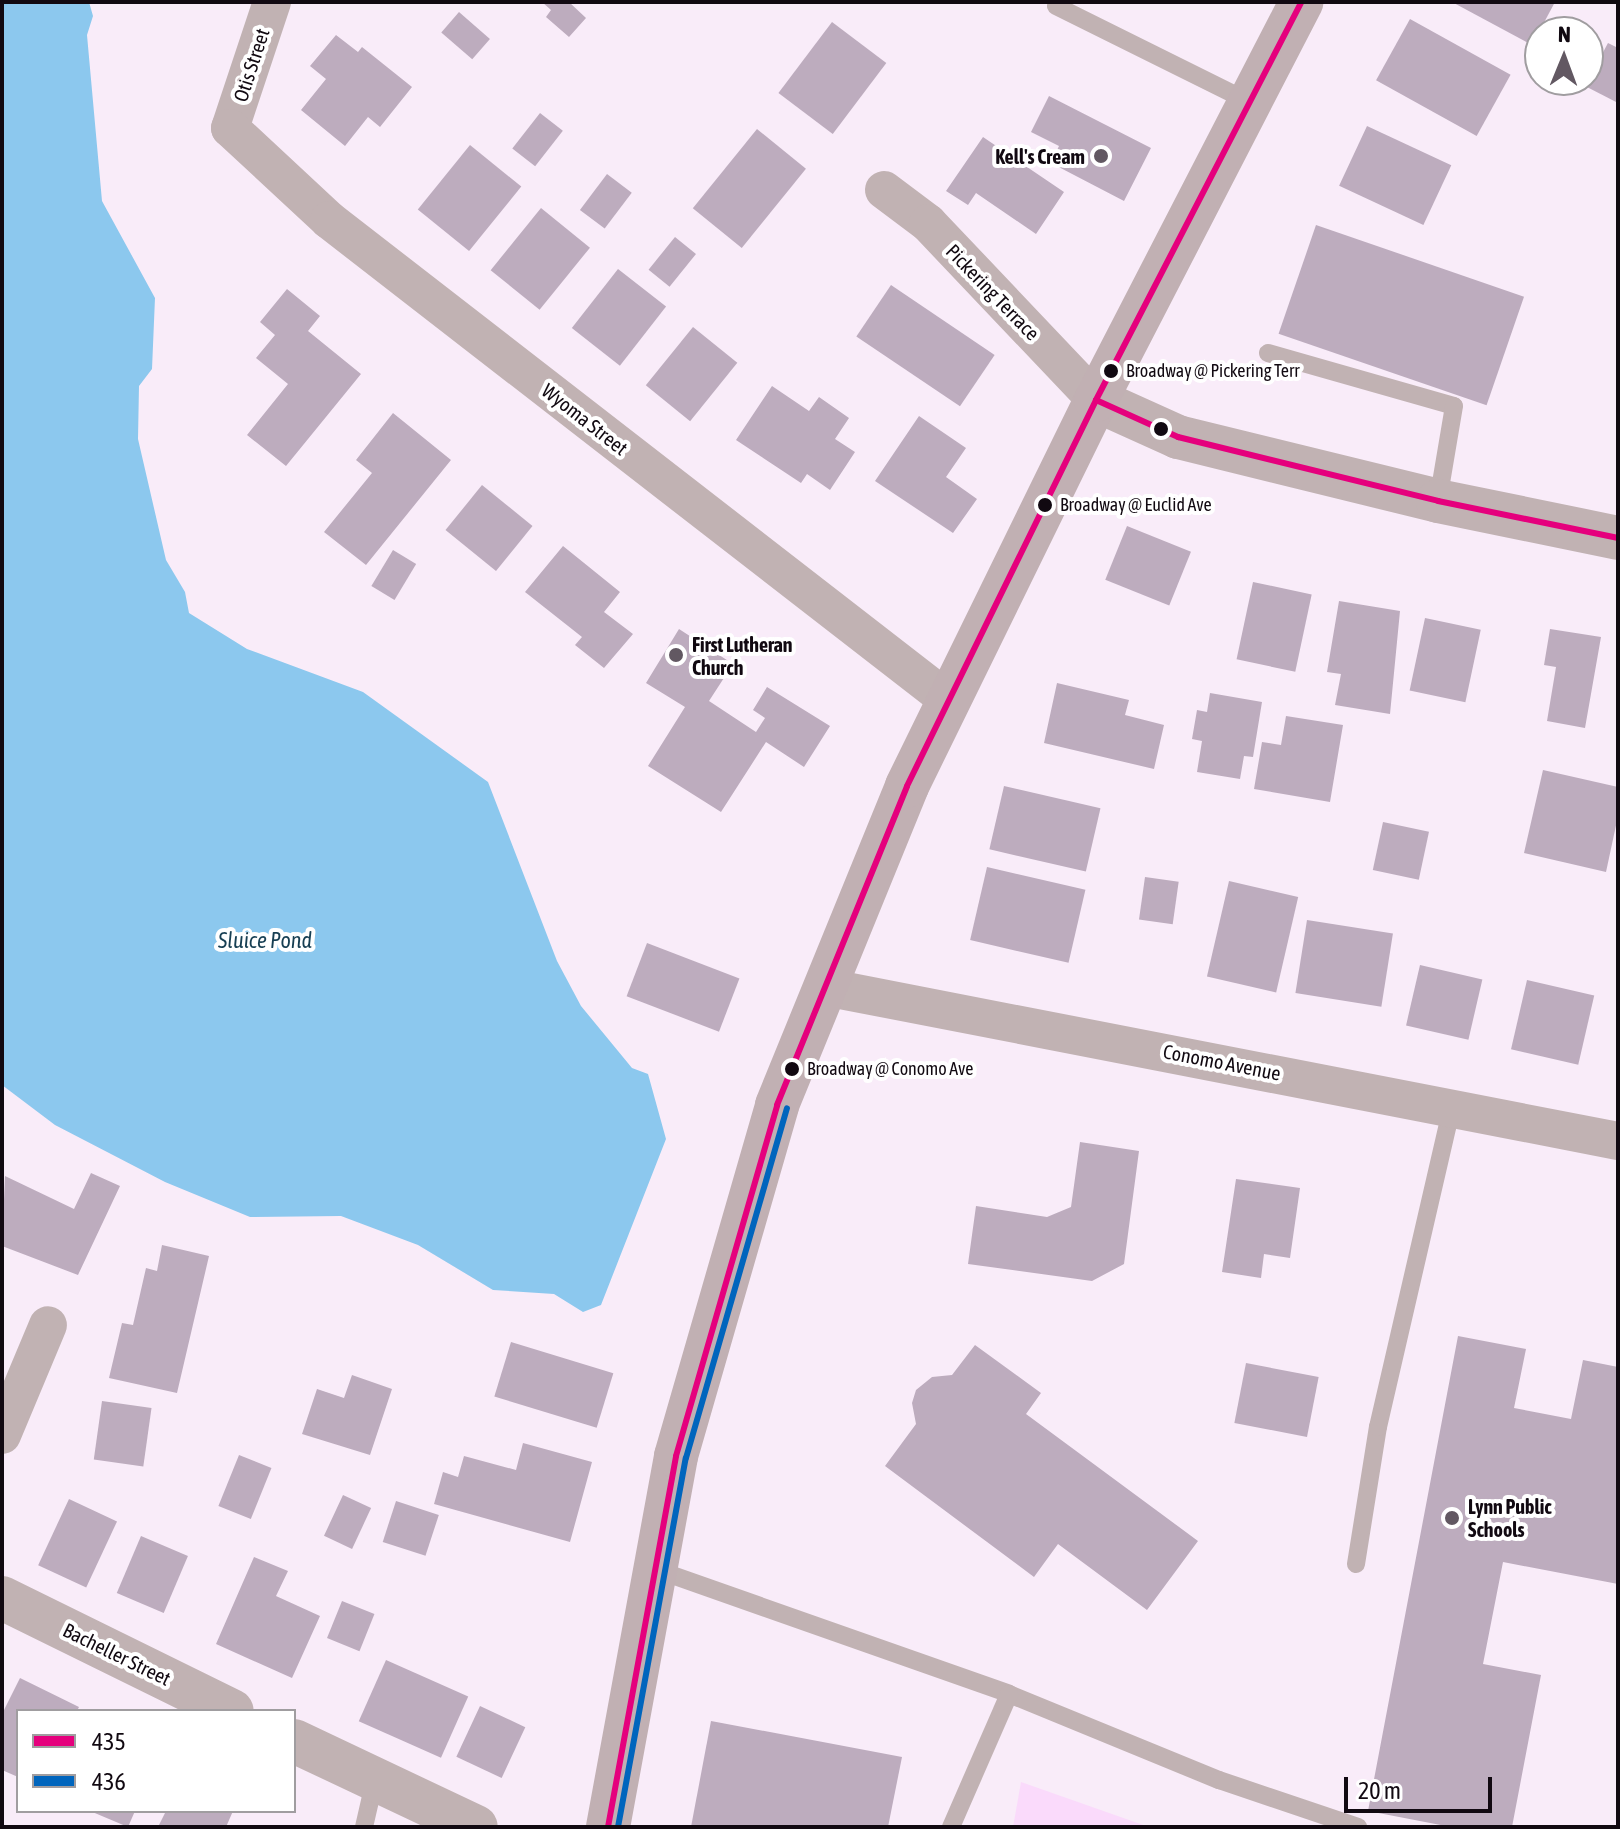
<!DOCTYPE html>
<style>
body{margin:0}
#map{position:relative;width:1620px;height:1829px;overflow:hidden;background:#f9ecf9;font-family:"Asap Condensed",sans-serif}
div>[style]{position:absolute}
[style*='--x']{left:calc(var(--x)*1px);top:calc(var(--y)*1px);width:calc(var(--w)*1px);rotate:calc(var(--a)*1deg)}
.green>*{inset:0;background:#fadafb}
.water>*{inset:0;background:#8cc8ee}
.building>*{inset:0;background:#bdacbe;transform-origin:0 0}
.service>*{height:18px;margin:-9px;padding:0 9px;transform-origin:9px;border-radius:9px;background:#c1b2b3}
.minor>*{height:38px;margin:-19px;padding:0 19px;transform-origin:19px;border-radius:19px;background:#c1b2b3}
.tertiary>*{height:44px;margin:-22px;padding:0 22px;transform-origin:22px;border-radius:22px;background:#c1b2b3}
.secondary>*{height:44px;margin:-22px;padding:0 22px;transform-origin:22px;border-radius:22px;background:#c1b0b3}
.bus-1>*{height:6px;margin:-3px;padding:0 3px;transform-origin:3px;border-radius:3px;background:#e5007d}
.bus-2>*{height:6px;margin:-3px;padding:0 3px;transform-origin:3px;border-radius:3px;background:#0065bd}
.dots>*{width:22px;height:22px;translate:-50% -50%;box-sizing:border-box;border:4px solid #fff;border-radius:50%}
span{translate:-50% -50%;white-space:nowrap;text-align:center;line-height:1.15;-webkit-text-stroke:8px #fff;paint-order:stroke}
.bus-label{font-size:18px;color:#110911}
.left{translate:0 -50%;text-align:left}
.street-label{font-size:20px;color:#110911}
.poi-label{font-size:20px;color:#110911;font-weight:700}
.right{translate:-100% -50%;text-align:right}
.water-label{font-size:22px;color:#173f53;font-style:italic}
.frame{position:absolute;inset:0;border:4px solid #110911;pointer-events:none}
.legend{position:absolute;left:16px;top:1709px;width:280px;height:104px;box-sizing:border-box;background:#fff;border:2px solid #a09da0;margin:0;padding:10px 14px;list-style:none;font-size:24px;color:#110911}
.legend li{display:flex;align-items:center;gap:16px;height:40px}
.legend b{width:40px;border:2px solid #a09da0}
.north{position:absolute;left:1524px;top:16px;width:80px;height:80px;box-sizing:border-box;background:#fff;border:2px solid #a09da0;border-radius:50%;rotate:1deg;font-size:22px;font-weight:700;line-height:32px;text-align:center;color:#110911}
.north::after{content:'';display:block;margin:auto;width:28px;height:36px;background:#625862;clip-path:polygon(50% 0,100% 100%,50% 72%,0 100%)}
.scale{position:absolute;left:1344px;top:1777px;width:148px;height:36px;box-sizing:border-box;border:4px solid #110911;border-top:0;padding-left:10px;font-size:24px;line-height:28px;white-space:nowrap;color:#110911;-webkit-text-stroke:6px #fff;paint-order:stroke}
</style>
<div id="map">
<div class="green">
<i style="clip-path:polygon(1021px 1782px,1149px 1827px,1013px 1827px)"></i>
</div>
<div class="water">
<i style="clip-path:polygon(2px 2px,89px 2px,93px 16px,87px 35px,102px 201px,155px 298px,152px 369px,139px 386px,138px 439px,166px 560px,185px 592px,189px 613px,247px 649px,363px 692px,488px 782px,557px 961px,581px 1006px,632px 1068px,648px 1074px,666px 1139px,601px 1305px,583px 1312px,554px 1294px,493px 1290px,418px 1245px,341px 1216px,250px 1217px,165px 1182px,55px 1125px,2px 1085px)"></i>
</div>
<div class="building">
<i style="clip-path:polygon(542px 2px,569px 2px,586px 18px,569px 37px,546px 17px,551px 10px)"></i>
<i style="clip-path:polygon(1452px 2px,1555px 2px,1532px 45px)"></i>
<i style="left:459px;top:12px;width:41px;height:27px;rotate:41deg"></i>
<i style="left:1410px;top:19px;width:115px;height:70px;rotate:29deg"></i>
<i style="left:832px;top:22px;width:68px;height:89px;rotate:37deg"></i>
<i style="clip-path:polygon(336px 35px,358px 52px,362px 47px,412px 87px,380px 127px,368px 117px,345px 146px,301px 110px,326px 79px,310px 66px)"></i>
<i style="clip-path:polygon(1608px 43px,1618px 48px,1618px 103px,1585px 86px)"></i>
<i style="clip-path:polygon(1049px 96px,1151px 148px,1124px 201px,1051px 163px,1059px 146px,1031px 132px)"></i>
<i style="left:540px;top:113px;width:29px;height:45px;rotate:38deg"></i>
<i style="left:1367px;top:126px;width:93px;height:66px;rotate:25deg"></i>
<i style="left:757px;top:129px;width:63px;height:102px;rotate:39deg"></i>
<i style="clip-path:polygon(983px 137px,1064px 192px,1036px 234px,976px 193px,968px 205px,946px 191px)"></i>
<i style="left:470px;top:145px;width:66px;height:83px;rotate:39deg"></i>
<i style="left:607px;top:174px;width:31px;height:45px;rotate:37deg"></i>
<i style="left:541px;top:208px;width:63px;height:80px;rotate:39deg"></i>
<i style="left:1316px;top:225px;width:220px;height:115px;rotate:19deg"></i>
<i style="left:675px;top:237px;width:27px;height:42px;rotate:39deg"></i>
<i style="left:618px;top:269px;width:61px;height:75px;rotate:38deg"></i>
<i style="left:891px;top:285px;width:125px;height:62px;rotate:34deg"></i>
<i style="clip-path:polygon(287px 289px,320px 316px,308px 331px,361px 374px,286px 466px,247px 435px,288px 384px,256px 358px,275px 335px,260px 322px)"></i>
<i style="left:693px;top:327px;width:57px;height:75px;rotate:39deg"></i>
<i style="clip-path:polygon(772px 386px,809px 411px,819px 397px,849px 418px,835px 439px,855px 452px,830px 490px,807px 474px,801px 483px,736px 440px)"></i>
<i style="clip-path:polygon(393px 413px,451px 460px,366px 565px,324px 532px,372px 473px,356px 460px)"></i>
<i style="clip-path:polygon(919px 416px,966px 448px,946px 477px,977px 499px,953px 533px,875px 481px)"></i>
<i style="left:482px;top:485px;width:65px;height:58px;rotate:39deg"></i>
<i style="left:1127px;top:526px;width:69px;height:58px;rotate:22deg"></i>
<i style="clip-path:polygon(563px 546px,620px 592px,604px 612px,633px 634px,604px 668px,575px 645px,582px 637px,525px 592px)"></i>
<i style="left:393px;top:550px;width:27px;height:42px;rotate:31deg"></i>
<i style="left:1253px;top:582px;width:60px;height:79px;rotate:12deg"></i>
<i style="clip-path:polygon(1339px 601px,1400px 611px,1390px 714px,1335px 705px,1341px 674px,1327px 672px)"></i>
<i style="left:1425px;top:618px;width:57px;height:74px;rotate:12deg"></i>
<i style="clip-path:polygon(679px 629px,733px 664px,709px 701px,756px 732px,765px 718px,753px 710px,767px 687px,830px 726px,804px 767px,766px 742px,721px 812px,648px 766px,685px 707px,646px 683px)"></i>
<i style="clip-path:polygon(1550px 629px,1601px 637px,1585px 728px,1547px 721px,1556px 667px,1544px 665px)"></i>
<i style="clip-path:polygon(1057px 683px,1129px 700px,1125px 715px,1164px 725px,1154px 769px,1044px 743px)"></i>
<i style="clip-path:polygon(1210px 693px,1262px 702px,1253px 757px,1244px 756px,1240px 779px,1197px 772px,1202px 741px,1192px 739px,1197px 710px,1207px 712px)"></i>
<i style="clip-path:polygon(1286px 716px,1343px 725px,1330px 802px,1254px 789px,1262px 742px,1281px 745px)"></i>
<i style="clip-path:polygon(1543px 770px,1618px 787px,1618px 816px,1606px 872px,1524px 853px)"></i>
<i style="left:1004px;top:786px;width:99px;height:65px;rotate:13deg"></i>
<i style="left:1383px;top:822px;width:47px;height:49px;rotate:12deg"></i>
<i style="left:987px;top:867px;width:101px;height:75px;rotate:13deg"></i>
<i style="left:1145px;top:877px;width:34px;height:43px;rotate:8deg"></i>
<i style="left:1229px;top:881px;width:71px;height:98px;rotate:13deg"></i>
<i style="left:1307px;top:920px;width:87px;height:74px;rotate:9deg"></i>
<i style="left:647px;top:943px;width:99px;height:57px;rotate:21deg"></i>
<i style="left:1420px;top:965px;width:64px;height:62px;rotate:13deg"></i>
<i style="left:1527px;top:980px;width:69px;height:71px;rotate:13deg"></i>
<i style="clip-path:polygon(1080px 1142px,1139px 1151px,1124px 1264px,1092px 1281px,968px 1264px,976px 1206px,1047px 1217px,1071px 1207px)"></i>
<i style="clip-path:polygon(91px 1173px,120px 1186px,78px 1275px,2px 1246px,5px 1176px,74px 1209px)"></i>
<i style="clip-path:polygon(1236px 1179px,1300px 1188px,1290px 1258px,1264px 1254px,1261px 1278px,1222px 1272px)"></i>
<i style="clip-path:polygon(162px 1245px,209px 1256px,177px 1393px,109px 1378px,122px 1323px,133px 1325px,146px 1268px,157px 1271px)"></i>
<i style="clip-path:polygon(1458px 1336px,1526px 1349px,1514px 1408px,1571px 1419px,1583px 1360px,1618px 1367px,1618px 1584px,1503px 1562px,1483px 1664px,1541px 1675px,1512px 1827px,1451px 1827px,1368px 1811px)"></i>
<i style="left:511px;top:1342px;width:107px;height:57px;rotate:17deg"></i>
<i style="clip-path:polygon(975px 1345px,1041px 1393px,1026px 1414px,1198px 1541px,1147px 1610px,1058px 1544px,1034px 1577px,885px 1466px,916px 1424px,912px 1403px,916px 1390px,932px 1377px,952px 1375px)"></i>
<i style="left:1246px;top:1363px;width:74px;height:61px;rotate:11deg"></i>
<i style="clip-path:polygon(352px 1375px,392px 1389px,370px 1455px,302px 1434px,317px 1389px,344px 1398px)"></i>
<i style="left:102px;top:1401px;width:50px;height:59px;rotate:8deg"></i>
<i style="clip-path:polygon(523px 1443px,592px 1462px,570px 1542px,434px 1504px,443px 1472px,458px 1477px,464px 1456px,516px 1470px)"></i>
<i style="left:239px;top:1455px;width:35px;height:55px;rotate:22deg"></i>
<i style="left:343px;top:1495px;width:31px;height:45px;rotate:25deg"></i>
<i style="left:69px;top:1499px;width:53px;height:73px;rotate:25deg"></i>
<i style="left:396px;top:1501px;width:45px;height:43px;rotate:18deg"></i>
<i style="left:141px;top:1536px;width:51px;height:62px;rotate:23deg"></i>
<i style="clip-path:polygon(254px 1557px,288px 1571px,276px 1596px,320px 1616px,292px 1678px,216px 1644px)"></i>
<i style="left:342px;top:1601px;width:35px;height:40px;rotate:22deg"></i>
<i style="left:386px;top:1660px;width:90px;height:67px;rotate:24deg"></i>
<i style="clip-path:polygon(20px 1678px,79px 1707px,77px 1711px,18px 1711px,18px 1777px,2px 1770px,2px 1714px)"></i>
<i style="left:480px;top:1706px;width:50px;height:56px;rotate:25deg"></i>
<i style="clip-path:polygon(711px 1721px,902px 1757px,888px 1827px,691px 1827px)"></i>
<i style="clip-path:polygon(90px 1811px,135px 1811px,128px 1827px)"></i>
<i style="clip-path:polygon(166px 1811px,233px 1811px,226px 1827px,158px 1827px)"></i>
</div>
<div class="service">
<i style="--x:1056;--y:6;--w:216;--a:26.4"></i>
<i style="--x:1268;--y:353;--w:193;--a:15.9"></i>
<i style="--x:1454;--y:406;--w:96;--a:99.6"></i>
<i style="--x:1356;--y:1564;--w:139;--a:-80.9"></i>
<i style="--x:1378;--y:1427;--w:328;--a:-77"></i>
<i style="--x:655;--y:1569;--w:375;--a:19.4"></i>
<i style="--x:1009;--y:1694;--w:227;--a:22.3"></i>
<i style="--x:1219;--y:1780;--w:147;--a:18.7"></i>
<i style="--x:364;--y:1827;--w:49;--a:-77.1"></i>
<i style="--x:951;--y:1827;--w:145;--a:-66.4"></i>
</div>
<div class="minor">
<i style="--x:272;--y:2;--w:133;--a:108.4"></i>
<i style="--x:230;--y:128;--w:135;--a:42.9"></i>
<i style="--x:329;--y:220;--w:783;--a:37.79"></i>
<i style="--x:884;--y:190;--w:55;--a:36.9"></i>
<i style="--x:928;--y:223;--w:244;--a:46.5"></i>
<i style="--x:825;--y:987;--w:808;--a:10.99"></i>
<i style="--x:2;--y:1435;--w:119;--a:-67.3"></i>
</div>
<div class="tertiary">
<i style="--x:1096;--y:400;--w:90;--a:24.3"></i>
<i style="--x:1178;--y:437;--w:268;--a:13.8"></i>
<i style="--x:1438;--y:501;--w:184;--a:11.6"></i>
<i style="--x:2;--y:1598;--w:256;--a:26.2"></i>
<i style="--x:294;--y:1741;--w:201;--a:25.3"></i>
</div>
<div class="secondary">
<i style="--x:608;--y:1827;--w:377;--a:-79.6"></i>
<i style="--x:676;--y:1456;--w:365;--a:-73.9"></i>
<i style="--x:777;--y:1105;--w:344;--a:-67.8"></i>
<i style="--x:907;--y:786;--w:430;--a:-63.9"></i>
<i style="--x:1096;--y:400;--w:448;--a:-62.7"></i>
</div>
<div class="bus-1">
<i style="--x:1096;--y:400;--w:90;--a:24.3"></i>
<i style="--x:1178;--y:437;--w:268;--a:13.8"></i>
<i style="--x:1438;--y:501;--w:184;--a:11.6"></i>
<i style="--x:608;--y:1827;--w:377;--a:-79.6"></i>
<i style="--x:676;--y:1456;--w:365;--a:-73.9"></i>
<i style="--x:777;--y:1105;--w:344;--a:-67.8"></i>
<i style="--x:907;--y:786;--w:430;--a:-63.9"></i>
<i style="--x:1096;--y:400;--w:448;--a:-62.7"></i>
</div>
<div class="bus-2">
<i style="--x:618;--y:1827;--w:375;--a:-79.6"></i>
<i style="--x:686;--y:1458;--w:364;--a:-73.9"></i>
</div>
<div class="dots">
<i style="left:1101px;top:156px;background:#625862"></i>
<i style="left:1111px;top:371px;background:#110911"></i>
<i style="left:1161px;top:429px;background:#110911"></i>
<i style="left:1045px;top:505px;background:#110911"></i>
<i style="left:676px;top:655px;background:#625862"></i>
<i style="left:792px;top:1069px;background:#110911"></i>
<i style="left:1452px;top:1518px;background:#625862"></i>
</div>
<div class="bus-label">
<span class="left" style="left:1126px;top:371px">Broadway @ Pickering Terr</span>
<span class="left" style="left:1060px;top:505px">Broadway @ Euclid Ave</span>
<span class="left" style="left:807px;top:1069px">Broadway @ Conomo Ave</span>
</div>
<div class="street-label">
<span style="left:251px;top:65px;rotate:-72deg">Otis Street</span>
<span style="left:993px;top:292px;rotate:46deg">Pickering Terrace</span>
<span style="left:585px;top:419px;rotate:38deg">Wyoma Street</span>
<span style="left:1222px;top:1062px;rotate:11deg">Conomo Avenue</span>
<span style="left:117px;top:1654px;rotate:26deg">Bacheller Street</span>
</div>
<div class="poi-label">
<span class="right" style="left:1085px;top:156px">Kell's Cream</span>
<span class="left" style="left:692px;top:656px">First Lutheran<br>Church</span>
<span class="left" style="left:1468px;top:1518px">Lynn Public<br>Schools</span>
</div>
<div class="water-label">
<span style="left:265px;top:941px">Sluice Pond</span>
</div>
<div class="frame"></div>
<ul class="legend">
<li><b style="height:10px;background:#e5007d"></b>435</li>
<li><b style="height:10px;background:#0065bd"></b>436</li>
</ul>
<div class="north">N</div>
<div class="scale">20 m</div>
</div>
